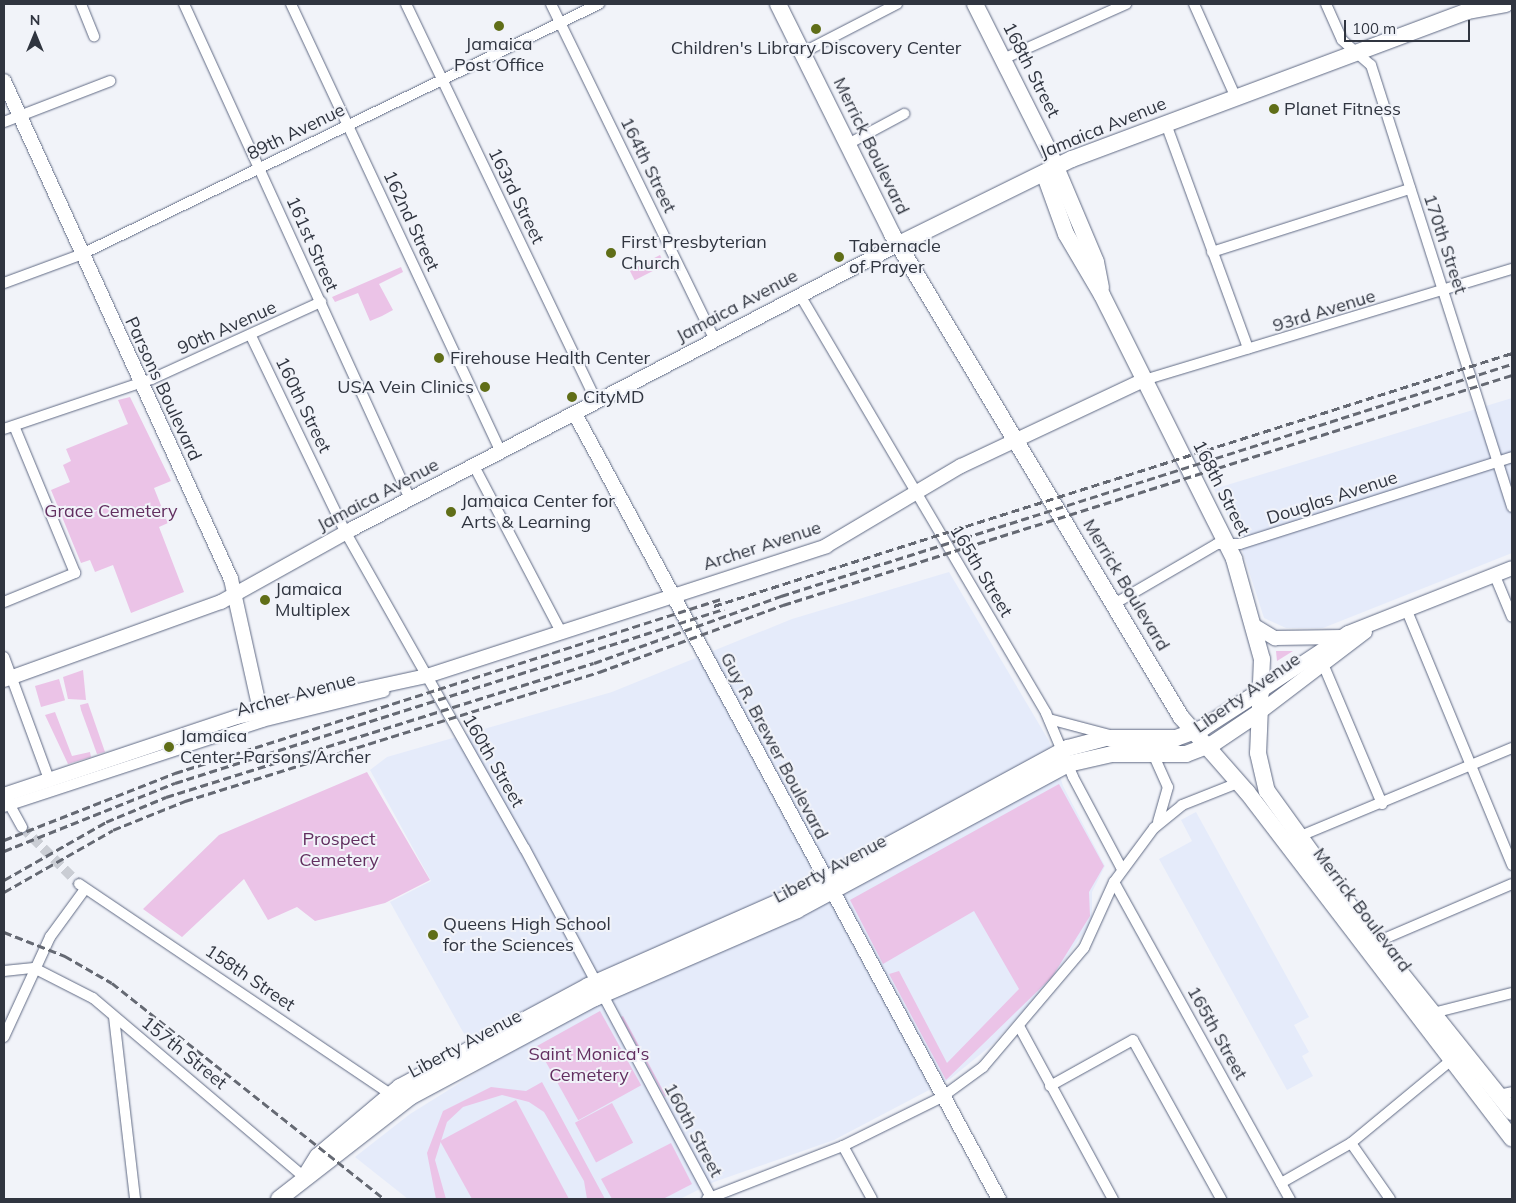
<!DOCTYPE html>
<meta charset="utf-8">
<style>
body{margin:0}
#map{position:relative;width:1516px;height:1203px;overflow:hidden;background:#f1f3f9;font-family:Mulish,sans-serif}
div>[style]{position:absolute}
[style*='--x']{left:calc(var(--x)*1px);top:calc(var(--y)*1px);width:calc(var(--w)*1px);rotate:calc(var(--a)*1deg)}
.built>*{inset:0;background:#e5ebfa}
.green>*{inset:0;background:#ebc3e7;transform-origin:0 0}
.street-tunnel>*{height:10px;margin-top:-5px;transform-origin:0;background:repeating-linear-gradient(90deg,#cacdd4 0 10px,transparent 0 15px)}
.roads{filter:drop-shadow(0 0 1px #606a84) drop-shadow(0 0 1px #606a84)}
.street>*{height:10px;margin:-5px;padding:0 5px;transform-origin:5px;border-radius:5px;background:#fff}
.secondary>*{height:14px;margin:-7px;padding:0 7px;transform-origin:7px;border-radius:7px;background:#fff}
.primary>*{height:16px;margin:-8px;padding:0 8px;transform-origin:8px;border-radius:8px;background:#fff}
.rail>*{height:2.5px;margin-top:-1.25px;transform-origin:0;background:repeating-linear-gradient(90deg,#656973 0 8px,transparent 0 12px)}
.dots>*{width:14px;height:14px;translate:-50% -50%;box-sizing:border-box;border:2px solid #f1f3f9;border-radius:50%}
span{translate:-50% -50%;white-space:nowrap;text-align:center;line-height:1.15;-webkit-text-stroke:4px #f1f3f9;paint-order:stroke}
.poi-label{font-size:18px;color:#303540}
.left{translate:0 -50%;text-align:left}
.right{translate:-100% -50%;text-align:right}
.street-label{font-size:18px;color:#303540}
.park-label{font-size:18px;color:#622f60}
.frame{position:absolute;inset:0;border:5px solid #303540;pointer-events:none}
.north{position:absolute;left:10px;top:10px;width:50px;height:50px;-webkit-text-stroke:4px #f1f3f9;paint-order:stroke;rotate:0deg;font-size:14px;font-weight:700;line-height:20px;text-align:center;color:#303540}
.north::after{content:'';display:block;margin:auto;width:18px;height:22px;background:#303540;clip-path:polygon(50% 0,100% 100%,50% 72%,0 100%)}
.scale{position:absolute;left:1344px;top:20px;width:126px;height:22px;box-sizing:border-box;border:2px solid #303540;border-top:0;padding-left:6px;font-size:15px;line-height:18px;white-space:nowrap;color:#303540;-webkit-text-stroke:4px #f1f3f9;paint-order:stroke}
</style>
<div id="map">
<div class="built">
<i style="clip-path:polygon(1512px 398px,1512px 553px,1323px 628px,1286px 628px,1264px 618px,1237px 534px,1214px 489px)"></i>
<i style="clip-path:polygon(949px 572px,1049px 741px,1063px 786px,1105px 866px,1092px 892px,1092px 920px,1052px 979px,993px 1044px,950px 1079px,834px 1140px,714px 1182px,680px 1199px,408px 1199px,355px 1157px,410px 1114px,487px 1066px,463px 1032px,390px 902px,431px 881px,370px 770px,387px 757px,612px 692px,792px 619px)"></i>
<i style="clip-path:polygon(1196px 812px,1309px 1017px,1294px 1025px,1309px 1052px,1302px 1056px,1313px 1076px,1287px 1090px,1159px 859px,1192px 841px,1181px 820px)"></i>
</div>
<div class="green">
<i style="left:660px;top:255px;width:11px;height:34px;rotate:63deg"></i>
<i style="clip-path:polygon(401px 267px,403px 272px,379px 284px,393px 310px,382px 316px,370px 321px,358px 293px,335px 302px,332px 297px)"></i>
<i style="clip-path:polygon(130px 397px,171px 481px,154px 488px,168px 523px,159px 527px,184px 592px,131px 613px,113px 565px,95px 572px,90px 560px,81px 563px,51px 490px,70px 482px,63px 465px,71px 461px,66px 449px,128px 424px,118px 400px)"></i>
<i style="clip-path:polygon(1276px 651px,1293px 651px,1277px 661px)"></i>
<i style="clip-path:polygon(83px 670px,86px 700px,68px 699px,63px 677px)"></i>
<i style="left:59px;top:679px;width:22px;height:25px;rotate:74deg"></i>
<i style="clip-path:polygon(88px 703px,105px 752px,97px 754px,81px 710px,80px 705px)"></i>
<i style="clip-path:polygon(55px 712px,72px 756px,90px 752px,91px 757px,68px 764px,45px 715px)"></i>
<i style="clip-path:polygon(367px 772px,430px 880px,385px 903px,315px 921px,297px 907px,268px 920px,244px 879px,182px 937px,143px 909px,219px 835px)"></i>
<i style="clip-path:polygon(1059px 784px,1104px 866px,1089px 892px,1090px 916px,1052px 977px,946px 1080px,889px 974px,899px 971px,947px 1063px,1019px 989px,974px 911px,883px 964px,850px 900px)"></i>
<i style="left:600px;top:1011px;width:85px;height:72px;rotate:61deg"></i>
<i style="clip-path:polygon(623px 1016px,666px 1096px,665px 1097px,621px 1017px)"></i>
<i style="clip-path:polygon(542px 1082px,605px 1199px,587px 1199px,584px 1181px,544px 1112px,529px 1102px,502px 1095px,463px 1107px,447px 1122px,435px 1160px,446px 1199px,436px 1199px,427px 1153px,443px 1111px,491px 1087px,526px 1091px)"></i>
<i style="clip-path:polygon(516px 1100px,569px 1199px,472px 1199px,440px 1141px)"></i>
<i style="left:612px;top:1103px;width:45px;height:42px;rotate:62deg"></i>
<i style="clip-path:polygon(671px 1143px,692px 1184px,663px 1199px,612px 1199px,601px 1179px)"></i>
</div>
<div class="street-tunnel">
<i style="--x:22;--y:827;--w:81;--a:45"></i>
</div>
<div class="roads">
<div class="street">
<i style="--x:81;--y:4;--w:35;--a:68"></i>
<i style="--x:184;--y:4;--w:544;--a:65.46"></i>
<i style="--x:291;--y:4;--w:496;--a:64.9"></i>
<i style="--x:406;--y:4;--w:441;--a:64.4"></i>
<i style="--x:551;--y:4;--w:374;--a:64"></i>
<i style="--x:1194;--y:4;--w:103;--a:65.9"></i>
<i style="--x:1326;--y:4;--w:39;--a:66"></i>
<i style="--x:1342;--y:40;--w:38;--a:41"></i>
<i style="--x:1371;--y:65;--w:464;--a:72.3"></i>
<i style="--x:802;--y:53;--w:107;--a:-27.3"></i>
<i style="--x:1003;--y:59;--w:135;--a:-24.1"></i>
<i style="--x:4;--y:122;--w:114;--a:-21.1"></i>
<i style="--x:1166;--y:124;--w:239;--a:69.9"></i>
<i style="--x:848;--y:144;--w:64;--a:-28.2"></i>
<i style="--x:1212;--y:252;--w:208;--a:-17.7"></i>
<i style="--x:4;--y:283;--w:81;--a:-20.2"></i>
<i style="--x:80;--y:255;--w:577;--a:-25.81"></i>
<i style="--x:800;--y:295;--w:485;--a:59.5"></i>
<i style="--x:1046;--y:713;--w:69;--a:67.1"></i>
<i style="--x:1073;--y:777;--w:104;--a:62"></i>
<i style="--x:251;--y:336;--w:219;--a:64.3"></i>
<i style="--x:346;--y:533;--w:363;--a:60.5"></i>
<i style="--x:525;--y:849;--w:397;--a:61.9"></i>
<i style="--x:1144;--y:380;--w:384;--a:-16.8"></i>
<i style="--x:4;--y:429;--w:156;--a:-18.7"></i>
<i style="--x:152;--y:379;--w:186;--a:-24.5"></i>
<i style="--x:474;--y:466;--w:187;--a:62.3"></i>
<i style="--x:1495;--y:576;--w:44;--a:67.5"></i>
<i style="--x:4;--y:602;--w:77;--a:-22.2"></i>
<i style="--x:75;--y:573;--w:159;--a:-112.5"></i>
<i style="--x:1114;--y:604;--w:119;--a:-30.2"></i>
<i style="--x:1217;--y:544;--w:23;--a:0"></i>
<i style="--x:1240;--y:544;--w:286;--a:-17.7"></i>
<i style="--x:1407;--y:611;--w:275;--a:67.5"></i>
<i style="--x:4;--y:657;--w:133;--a:69.8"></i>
<i style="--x:1323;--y:664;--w:152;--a:67.1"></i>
<i style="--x:1049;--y:719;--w:62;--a:14.9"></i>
<i style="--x:1154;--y:756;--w:34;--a:66"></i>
<i style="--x:1168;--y:787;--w:36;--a:106"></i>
<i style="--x:7;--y:800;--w:31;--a:61"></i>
<i style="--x:4;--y:807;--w:272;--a:-18.2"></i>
<i style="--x:262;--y:722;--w:126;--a:-13.8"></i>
<i style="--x:1298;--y:837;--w:232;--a:-22.6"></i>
<i style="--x:1114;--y:882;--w:363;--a:61"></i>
<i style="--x:79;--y:884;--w:381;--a:34"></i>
<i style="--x:1372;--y:944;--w:152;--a:-23.2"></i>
<i style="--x:4;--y:971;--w:30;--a:-6"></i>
<i style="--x:34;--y:968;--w:66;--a:27"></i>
<i style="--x:93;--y:998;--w:277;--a:40.3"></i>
<i style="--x:1433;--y:1013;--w:81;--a:-14.2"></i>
<i style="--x:114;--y:1017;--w:183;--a:83.4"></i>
<i style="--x:1020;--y:1028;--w:195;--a:61.5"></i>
<i style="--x:4;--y:1037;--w:110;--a:-65.3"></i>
<i style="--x:50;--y:937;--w:59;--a:-53.9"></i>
<i style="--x:1050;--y:1086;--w:95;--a:-29"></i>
<i style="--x:1133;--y:1040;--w:182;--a:61"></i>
<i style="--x:1498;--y:1095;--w:14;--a:-12"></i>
<i style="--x:1351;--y:1143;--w:68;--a:55.1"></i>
<i style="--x:843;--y:1146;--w:60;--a:61.3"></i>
<i style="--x:1281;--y:1183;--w:81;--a:-29.7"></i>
<i style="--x:1351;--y:1143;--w:136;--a:-39.6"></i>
<i style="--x:707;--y:1199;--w:146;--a:-21.3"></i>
<i style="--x:843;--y:1146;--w:110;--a:-26.3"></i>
<i style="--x:942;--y:1097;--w:51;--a:-36.2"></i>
<i style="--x:983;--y:1067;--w:156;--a:-49.7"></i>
<i style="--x:1084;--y:948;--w:72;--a:-65.6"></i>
<i style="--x:1114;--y:882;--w:67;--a:-53.5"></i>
<i style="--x:1154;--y:828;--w:36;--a:-39"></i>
<i style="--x:1182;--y:805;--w:62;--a:-21.6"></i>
</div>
<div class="secondary">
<i style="--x:4;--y:81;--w:547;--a:65.5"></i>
<i style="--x:231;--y:579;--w:134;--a:77.5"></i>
<i style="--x:575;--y:414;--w:892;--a:61.63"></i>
<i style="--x:1253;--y:625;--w:26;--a:31"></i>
<i style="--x:1275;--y:638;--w:67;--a:-0.9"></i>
<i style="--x:4;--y:680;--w:231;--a:-19.8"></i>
<i style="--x:221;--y:602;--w:152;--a:-29.1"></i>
<i style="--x:354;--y:528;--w:615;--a:-27.52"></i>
<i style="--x:1262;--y:690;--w:103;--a:-33.5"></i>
<i style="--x:1348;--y:633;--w:176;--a:-21.6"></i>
<i style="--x:1260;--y:712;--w:132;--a:-37.3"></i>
<i style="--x:4;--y:795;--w:246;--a:-18.5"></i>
<i style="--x:237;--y:717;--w:194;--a:-12.2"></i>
<i style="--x:427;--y:676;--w:420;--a:-18"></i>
<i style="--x:826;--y:546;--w:157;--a:-30.7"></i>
<i style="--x:961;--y:466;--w:202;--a:-25.2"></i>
</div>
<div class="primary">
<i style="--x:778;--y:4;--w:257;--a:63.6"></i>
<i style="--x:892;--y:234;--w:563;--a:59.11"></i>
<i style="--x:1181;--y:717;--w:100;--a:48.7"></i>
<i style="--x:1247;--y:792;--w:436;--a:52.6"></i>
<i style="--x:975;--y:4;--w:167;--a:63.3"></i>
<i style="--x:1050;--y:153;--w:118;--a:67.1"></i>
<i style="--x:1096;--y:262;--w:26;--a:79"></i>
<i style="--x:1044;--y:173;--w:65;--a:70.2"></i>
<i style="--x:1066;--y:234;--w:71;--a:59.5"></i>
<i style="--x:1102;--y:295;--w:295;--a:63.4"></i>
<i style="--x:1234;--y:559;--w:104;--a:74.4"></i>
<i style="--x:1262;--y:659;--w:94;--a:92.4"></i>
<i style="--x:1258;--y:753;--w:39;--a:77"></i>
<i style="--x:1267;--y:791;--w:186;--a:54.2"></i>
<i style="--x:1376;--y:942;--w:218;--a:51.3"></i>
<i style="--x:899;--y:244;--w:193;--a:-26.2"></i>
<i style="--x:1072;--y:159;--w:422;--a:-20.5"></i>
<i style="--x:1467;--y:11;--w:39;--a:-10"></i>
<i style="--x:306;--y:1175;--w:22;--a:-58"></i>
<i style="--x:318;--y:1156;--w:107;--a:-40.1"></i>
<i style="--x:400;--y:1087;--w:213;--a:-28.2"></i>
<i style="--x:588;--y:986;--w:238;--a:-23.8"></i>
<i style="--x:806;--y:890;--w:298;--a:-28.5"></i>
<i style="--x:1068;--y:748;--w:39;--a:-15"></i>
<i style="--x:1106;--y:738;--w:70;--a:0"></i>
<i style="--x:1176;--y:738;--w:29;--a:-20"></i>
<i style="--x:1203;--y:728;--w:70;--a:-32.8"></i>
<i style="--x:279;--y:1199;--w:166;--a:-37.9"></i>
<i style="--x:410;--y:1097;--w:210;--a:-28.2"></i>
<i style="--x:595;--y:998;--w:220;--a:-23.5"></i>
<i style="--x:797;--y:910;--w:308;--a:-28.3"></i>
<i style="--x:1068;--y:764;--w:45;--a:-12.8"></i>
<i style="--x:1112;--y:754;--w:74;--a:0"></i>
<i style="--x:1186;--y:754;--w:30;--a:-21"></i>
<i style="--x:1214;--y:743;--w:55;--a:-34"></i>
</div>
</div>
<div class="rail">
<i style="--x:714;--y:606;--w:837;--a:-17.59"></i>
<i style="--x:4;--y:840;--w:184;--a:-21.4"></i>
<i style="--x:175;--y:773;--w:573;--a:-17.68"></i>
<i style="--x:4;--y:851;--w:184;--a:-21.7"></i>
<i style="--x:175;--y:783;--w:576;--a:-17.59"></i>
<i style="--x:4;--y:880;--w:117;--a:-29.6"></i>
<i style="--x:106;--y:822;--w:65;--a:-22.6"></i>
<i style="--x:166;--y:797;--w:448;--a:-17.4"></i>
<i style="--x:594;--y:663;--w:199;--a:-19.7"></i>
<i style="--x:781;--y:596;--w:767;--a:-17.61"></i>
<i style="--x:4;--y:892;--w:125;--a:-29.6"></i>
<i style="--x:113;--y:830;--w:78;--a:-21.9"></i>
<i style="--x:185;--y:801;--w:434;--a:-17.3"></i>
<i style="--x:599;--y:672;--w:196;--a:-20"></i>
<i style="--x:783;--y:605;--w:764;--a:-17.51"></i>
<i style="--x:4;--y:932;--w:66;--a:21.5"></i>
<i style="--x:65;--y:956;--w:54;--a:29.9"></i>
<i style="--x:112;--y:983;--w:348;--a:38.4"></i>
</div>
<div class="dots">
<i style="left:499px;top:26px;background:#606e18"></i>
<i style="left:816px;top:29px;background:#606e18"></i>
<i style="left:1274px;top:109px;background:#606e18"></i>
<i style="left:611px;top:253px;background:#606e18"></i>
<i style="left:839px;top:257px;background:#606e18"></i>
<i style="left:439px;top:358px;background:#606e18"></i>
<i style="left:485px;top:387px;background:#606e18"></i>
<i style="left:572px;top:397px;background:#606e18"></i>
<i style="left:451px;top:512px;background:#606e18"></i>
<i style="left:265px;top:600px;background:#606e18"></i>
<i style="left:169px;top:747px;background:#606e18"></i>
<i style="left:433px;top:935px;background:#606e18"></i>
</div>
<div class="poi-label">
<span style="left:499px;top:55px">Jamaica<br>Post Office</span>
<span style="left:816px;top:48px">Children's Library Discovery Center</span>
<span class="left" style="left:1284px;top:109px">Planet Fitness</span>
<span class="left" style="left:621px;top:253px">First Presbyterian<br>Church</span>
<span class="left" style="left:849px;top:257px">Tabernacle<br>of Prayer</span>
<span class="left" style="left:450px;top:358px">Firehouse Health Center</span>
<span class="right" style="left:474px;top:387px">USA Vein Clinics</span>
<span class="left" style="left:583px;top:397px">CityMD</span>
<span class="left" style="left:461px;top:512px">Jamaica Center for<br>Arts &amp; Learning</span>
<span class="left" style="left:275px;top:600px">Jamaica<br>Multiplex</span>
<span class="left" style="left:180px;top:747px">Jamaica<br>Center–Parsons/Archer</span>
<span class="left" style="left:443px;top:935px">Queens High School<br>for the Sciences</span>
</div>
<div class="street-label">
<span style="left:1031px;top:70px;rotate:63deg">168th Street</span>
<span style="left:1103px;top:128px;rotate:-22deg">Jamaica Avenue</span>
<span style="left:296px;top:132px;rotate:-26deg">89th Avenue</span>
<span style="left:871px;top:146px;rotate:64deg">Merrick Boulevard</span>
<span style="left:648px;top:165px;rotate:64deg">164th Street</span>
<span style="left:516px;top:196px;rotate:64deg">163rd Street</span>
<span style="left:411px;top:221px;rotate:65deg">162nd Street</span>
<span style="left:312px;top:244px;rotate:66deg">161st Street</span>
<span style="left:1445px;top:244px;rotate:72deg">170th Street</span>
<span style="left:737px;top:306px;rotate:-28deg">Jamaica Avenue</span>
<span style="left:1324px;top:311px;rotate:-17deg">93rd Avenue</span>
<span style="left:227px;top:328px;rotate:-24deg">90th Avenue</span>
<span style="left:163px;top:389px;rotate:65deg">Parsons Boulevard</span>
<span style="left:303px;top:405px;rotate:64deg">160th Street</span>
<span style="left:1221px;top:488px;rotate:63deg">168th Street</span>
<span style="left:378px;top:495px;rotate:-28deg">Jamaica Avenue</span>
<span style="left:1332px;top:498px;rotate:-18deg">Douglas Avenue</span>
<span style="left:762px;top:546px;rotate:-18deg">Archer Avenue</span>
<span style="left:981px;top:571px;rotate:59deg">165th Street</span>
<span style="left:1126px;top:585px;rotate:59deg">Merrick Boulevard</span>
<span style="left:1247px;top:693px;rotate:-35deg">Liberty Avenue</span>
<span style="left:296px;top:695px;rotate:-15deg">Archer Avenue</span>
<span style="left:774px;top:746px;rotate:62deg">Guy R. Brewer Boulevard</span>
<span style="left:493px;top:761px;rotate:60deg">160th Street</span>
<span style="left:830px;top:869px;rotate:-28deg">Liberty Avenue</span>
<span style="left:1362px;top:910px;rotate:53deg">Merrick Boulevard</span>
<span style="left:250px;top:978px;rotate:34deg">158th Street</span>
<span style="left:1217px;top:1033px;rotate:61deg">165th Street</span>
<span style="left:465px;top:1044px;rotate:-28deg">Liberty Avenue</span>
<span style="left:184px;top:1053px;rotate:39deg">157th Street</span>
<span style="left:693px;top:1130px;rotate:62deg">160th Street</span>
</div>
<div class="park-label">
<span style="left:111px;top:511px">Grace Cemetery</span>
<span style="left:339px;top:850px">Prospect<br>Cemetery</span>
<span style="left:589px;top:1065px">Saint Monica's<br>Cemetery</span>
</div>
<div class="frame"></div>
<div class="north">N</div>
<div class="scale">100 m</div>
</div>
